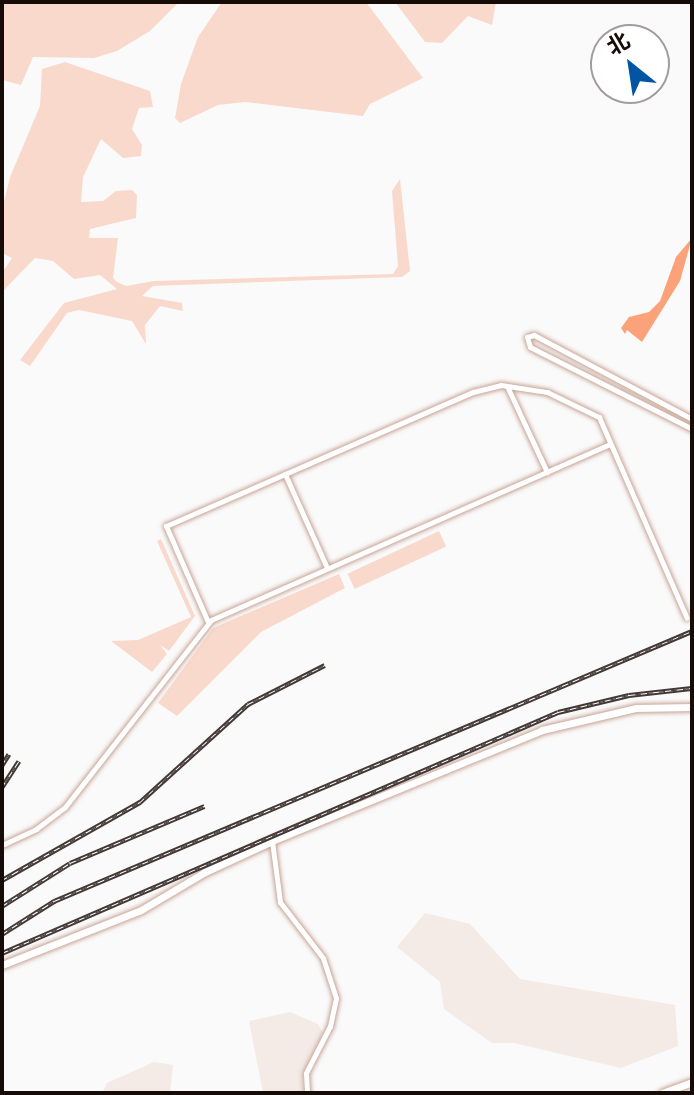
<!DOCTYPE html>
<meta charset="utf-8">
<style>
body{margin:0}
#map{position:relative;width:694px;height:1095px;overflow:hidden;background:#fafafa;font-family:"Sofia Sans Condensed","Noto Sans SC",sans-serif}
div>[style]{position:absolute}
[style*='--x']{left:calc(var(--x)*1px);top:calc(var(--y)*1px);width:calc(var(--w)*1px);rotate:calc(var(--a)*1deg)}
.built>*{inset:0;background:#f4eae6}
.green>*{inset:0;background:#f9d9cc;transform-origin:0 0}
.water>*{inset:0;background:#fca27b}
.roads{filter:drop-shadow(0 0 2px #c7a496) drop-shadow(0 0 2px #c7a496)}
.minor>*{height:5px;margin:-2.5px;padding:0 2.5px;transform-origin:2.5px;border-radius:2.5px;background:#fff}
.tertiary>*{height:7px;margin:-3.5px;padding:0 3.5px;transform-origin:3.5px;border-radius:3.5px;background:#fff}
.rail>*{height:5px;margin-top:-2.5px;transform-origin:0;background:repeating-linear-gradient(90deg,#fff 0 6px,#423835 0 12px);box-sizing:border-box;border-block:2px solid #423835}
span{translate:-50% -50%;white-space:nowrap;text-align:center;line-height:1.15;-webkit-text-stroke:8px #fff;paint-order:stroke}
.frame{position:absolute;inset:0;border:4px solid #170b07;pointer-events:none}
.north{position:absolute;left:590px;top:24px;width:80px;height:80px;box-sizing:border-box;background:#fff;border:2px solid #a29d9c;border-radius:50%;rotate:330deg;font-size:22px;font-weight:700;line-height:32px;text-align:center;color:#170b07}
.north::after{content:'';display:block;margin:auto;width:28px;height:36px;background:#0155a3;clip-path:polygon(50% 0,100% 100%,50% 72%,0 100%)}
</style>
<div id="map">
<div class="built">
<i style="clip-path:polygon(425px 913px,470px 924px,520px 979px,675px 1005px,678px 1046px,621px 1068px,514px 1043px,492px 1043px,444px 1009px,440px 982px,397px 947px)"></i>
<i style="clip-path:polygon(290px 1012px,318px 1024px,323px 1033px,303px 1075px,302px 1093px,263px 1093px,249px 1021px)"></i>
<i style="clip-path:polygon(154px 1062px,173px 1065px,170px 1093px,102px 1093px,107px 1083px)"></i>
</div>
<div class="green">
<i style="clip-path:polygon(2px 2px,179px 2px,150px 31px,117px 51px,94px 58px,33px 57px,21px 85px,2px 80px)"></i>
<i style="clip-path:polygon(222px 2px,366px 2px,423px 78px,370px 104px,363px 116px,245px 102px,218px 105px,180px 123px,175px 118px,181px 84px,198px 37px)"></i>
<i style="clip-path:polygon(395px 2px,496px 2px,492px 25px,468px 16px,442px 43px,425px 42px)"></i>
<i style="clip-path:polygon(65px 62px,150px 91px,153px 107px,139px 108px,132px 129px,142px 145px,141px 156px,123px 158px,101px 139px,83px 177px,81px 202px,103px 201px,116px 191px,132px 190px,137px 195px,136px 218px,90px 229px,89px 238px,118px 238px,113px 278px,117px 282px,126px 286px,154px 281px,393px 274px,398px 266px,392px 191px,400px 179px,410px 271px,402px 277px,153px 286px,142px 296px,182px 303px,183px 311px,160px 306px,145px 325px,146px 344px,132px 321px,79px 310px,67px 313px,30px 366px,20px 360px,64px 303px,117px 289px,100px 275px,74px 279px,53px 261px,35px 258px,2px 292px,2px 273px,12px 258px,2px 253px,2px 210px,10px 177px,40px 106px,42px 69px)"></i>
<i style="left:439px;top:531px;width:17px;height:101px;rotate:65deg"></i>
<i style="clip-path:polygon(161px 539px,195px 616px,169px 651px,160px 645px,167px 654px,152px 672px,111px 641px,138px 640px,191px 617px,157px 541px)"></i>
<i style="clip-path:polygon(339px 574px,345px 588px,261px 632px,177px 716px,158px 703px,213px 628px)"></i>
</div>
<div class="water">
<i style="clip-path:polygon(692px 238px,680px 281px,642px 342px,627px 330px,625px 334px,621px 328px,629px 317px,649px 312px,660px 301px,676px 257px)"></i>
</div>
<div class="roads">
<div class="minor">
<i style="--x:507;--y:386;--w:95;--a:65.1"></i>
<i style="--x:692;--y:419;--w:179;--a:-152"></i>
<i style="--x:534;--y:335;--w:7;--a:164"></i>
<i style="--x:527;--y:337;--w:10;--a:73"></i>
<i style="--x:530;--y:347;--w:182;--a:26.8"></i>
<i style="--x:285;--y:474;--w:103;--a:65.9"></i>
<i style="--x:208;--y:622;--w:105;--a:-113.6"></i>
<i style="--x:166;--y:526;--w:335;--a:-23.6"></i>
<i style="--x:473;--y:392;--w:29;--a:-14"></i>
<i style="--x:501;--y:385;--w:47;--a:8.7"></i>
<i style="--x:547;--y:392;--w:58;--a:25.7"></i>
<i style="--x:599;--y:417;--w:219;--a:66.4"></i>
<i style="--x:272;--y:841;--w:62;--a:82.5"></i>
<i style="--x:280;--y:902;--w:71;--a:52.5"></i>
<i style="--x:323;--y:958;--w:42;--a:72"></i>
<i style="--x:336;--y:998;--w:29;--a:102"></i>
<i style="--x:330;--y:1026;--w:53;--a:117.1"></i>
<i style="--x:306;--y:1073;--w:20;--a:87"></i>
<i style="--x:2;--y:845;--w:38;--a:-25"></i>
<i style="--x:36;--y:829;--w:36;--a:-37"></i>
<i style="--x:65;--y:807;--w:237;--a:-52"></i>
<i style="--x:211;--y:620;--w:436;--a:-23.8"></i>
</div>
<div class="tertiary">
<i style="--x:2;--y:965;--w:149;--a:-21.6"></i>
<i style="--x:141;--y:910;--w:74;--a:-30.7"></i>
<i style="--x:205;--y:872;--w:74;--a:-24.8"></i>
<i style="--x:272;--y:841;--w:292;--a:-22.3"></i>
<i style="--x:542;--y:730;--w:97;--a:-13.2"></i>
<i style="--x:636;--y:708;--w:56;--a:-1"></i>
<i style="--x:662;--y:1093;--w:32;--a:-20"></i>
</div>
</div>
<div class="rail">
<i style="--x:2;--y:765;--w:13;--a:-58"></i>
<i style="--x:2;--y:787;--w:31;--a:-57"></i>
<i style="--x:2;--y:880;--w:159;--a:-29.5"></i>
<i style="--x:140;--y:802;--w:146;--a:-42.2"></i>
<i style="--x:248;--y:704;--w:86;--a:-26.9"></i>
<i style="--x:2;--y:906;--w:80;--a:-32.3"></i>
<i style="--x:70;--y:863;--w:146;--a:-23"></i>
<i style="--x:2;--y:934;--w:62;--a:-32.4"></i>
<i style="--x:54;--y:901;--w:693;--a:-22.94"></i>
<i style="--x:2;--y:953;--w:606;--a:-23.43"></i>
<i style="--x:558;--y:712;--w:73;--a:-13.5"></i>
<i style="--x:629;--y:695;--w:63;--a:-6.3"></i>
</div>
<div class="frame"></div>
<div class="north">北</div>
</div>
